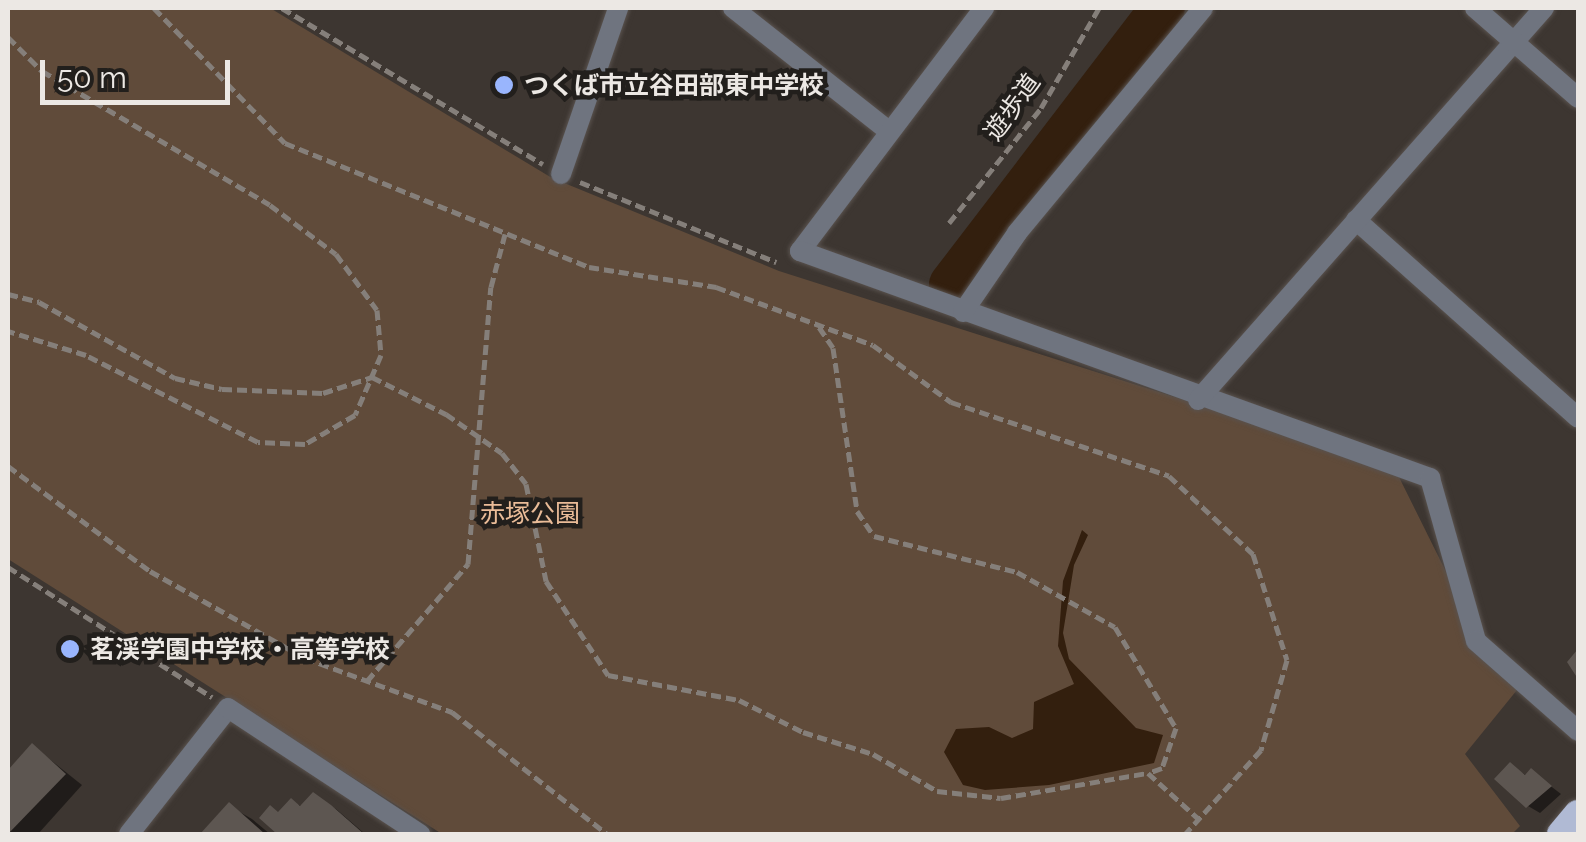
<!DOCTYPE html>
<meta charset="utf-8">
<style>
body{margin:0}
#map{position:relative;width:1586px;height:842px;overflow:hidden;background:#3d3631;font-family:Raleway,"Noto Sans JP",sans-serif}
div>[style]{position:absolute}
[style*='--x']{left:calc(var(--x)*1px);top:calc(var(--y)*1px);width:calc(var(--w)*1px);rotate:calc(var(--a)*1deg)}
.green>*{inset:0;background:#604b3a}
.water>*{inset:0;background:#331f0e}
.shadow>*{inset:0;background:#0007}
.river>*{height:45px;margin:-22.5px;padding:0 22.5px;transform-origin:22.5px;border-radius:22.5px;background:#331f0e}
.building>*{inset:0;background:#5d5651}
.path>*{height:5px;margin-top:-2.5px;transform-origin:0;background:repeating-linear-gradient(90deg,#857f7a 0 10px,transparent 0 15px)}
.roads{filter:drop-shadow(0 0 2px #59524e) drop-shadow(0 0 2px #59524e)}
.minor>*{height:20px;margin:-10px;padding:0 10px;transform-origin:10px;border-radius:10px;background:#6f747f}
.tertiary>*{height:20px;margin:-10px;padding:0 10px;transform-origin:10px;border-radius:10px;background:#6f747f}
.trunk>*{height:28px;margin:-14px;padding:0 14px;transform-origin:14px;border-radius:14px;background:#b0bad4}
.dots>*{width:28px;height:28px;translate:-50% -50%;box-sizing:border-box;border:5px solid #221f1c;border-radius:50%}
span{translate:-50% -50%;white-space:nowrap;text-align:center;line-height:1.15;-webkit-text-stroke:9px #221f1c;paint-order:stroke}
.poi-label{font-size:25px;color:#ece8e4;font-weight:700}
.left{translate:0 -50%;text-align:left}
.street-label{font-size:25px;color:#ece8e4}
.park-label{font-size:25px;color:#eabc98}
.frame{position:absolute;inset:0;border:10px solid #ece8e4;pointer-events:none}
.scale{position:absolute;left:40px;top:60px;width:190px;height:45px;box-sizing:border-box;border:5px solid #ece8e4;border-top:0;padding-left:12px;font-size:30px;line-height:35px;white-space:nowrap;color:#ece8e4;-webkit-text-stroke:8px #221f1c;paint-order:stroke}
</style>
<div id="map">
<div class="green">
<i style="clip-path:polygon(8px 8px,270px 8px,552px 178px,779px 271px,1394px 467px,1467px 614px,1517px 690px,1465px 754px,1520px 826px,1512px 834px,442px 834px,8px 559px)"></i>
</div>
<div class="water">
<i style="clip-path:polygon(1082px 530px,1088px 535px,1074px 565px,1063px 633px,1069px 659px,1136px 728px,1163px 735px,1154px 763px,1049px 785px,985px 790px,963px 785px,944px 752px,956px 729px,989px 727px,1012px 738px,1033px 729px,1034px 702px,1074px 684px,1058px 646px,1063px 581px)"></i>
</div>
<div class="shadow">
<i style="clip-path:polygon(33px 746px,82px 785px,38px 834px,8px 834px,8px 774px)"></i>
<i style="clip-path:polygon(1510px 765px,1527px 776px,1531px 771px,1561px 794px,1540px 813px,1528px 806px)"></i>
<i style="clip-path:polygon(313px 796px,336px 809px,365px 834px,281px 834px,262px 818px,280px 814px,291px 801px,303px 807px)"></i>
<i style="clip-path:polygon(229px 806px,252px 819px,270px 834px,203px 834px)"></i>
</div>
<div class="river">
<i style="--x:951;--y:284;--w:347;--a:-52.6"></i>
</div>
<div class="building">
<i style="clip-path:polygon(1578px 649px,1578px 679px,1567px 662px)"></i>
<i style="clip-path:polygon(32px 743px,66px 774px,8px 834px,8px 770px)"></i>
<i style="clip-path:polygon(1510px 762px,1525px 775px,1531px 768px,1552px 786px,1526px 808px,1494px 779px)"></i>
<i style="clip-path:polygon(313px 792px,331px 805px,364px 834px,277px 834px,259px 818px,270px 805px,278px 812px,291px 798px,300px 806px)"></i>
<i style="clip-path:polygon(229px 802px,265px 834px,200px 834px)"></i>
</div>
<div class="path">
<i style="--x:154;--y:8;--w:188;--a:45.9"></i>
<i style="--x:285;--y:143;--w:328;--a:22.2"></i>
<i style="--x:589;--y:267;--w:129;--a:8.9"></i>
<i style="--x:716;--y:287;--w:167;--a:20.3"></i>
<i style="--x:873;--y:345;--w:97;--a:36.2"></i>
<i style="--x:951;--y:402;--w:230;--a:18.7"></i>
<i style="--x:1169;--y:476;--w:115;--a:42.9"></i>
<i style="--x:1253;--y:554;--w:111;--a:72.2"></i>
<i style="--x:1287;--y:660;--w:94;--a:106.1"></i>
<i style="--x:1261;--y:750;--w:113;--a:132.1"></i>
<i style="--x:282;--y:8;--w:304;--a:30.9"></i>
<i style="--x:8;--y:37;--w:48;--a:45"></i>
<i style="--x:42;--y:71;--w:264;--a:30.4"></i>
<i style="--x:270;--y:205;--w:82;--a:36.6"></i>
<i style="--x:336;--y:254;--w:69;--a:53.8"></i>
<i style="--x:377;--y:310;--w:45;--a:84.9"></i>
<i style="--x:381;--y:355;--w:65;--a:113.4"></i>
<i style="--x:355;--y:415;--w:58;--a:149.9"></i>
<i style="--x:305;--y:444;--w:47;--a:-177.6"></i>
<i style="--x:258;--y:442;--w:193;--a:-153.2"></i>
<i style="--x:86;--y:355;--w:82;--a:-162.9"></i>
<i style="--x:580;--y:182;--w:212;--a:22.2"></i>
<i style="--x:949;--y:223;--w:147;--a:-51.3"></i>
<i style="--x:1041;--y:108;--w:116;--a:-59.9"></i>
<i style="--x:8;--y:294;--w:32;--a:14"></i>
<i style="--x:39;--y:302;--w:156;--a:29.2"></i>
<i style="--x:175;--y:378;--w:48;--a:13.2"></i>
<i style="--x:222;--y:389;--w:101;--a:2.3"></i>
<i style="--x:323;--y:393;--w:52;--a:-18.1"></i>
<i style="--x:372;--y:377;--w:83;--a:26.6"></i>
<i style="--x:446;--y:414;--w:68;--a:34.9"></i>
<i style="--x:502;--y:453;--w:39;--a:52"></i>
<i style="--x:526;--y:484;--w:99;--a:78.3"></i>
<i style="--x:546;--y:581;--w:113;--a:56.6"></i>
<i style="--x:608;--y:675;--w:133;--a:10.8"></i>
<i style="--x:739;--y:700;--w:72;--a:26.6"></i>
<i style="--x:803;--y:732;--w:73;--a:17.4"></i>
<i style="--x:873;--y:754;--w:74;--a:30"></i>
<i style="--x:937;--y:791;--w:64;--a:6.2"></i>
<i style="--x:1001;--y:798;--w:149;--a:-9.7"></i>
<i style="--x:1148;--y:773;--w:72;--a:42.2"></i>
<i style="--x:819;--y:327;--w:25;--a:56"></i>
<i style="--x:833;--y:348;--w:165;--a:81.6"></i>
<i style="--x:857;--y:511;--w:30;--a:56"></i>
<i style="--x:874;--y:536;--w:147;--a:14.1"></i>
<i style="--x:1017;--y:572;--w:112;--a:29.3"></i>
<i style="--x:1115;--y:627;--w:118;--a:58.9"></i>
<i style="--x:1176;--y:728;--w:42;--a:109.3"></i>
<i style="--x:1162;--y:768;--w:15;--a:160"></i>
<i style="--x:8;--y:466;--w:177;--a:36.5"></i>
<i style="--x:150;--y:571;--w:178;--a:29.3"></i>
<i style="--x:305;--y:658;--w:157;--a:20.2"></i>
<i style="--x:452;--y:712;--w:197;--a:38.2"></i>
<i style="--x:8;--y:567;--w:242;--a:32.5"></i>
<i style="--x:367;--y:681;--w:155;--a:-49.2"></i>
<i style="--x:468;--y:564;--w:278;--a:-85.3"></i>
<i style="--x:491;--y:287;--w:55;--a:-75.2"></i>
</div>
<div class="roads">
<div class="minor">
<i style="--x:733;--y:8;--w:199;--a:38.3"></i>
<i style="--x:984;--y:8;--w:305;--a:127.1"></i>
<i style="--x:800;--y:251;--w:670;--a:19.81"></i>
<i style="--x:1430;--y:478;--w:169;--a:74.2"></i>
<i style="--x:1476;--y:641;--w:136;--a:41.4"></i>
<i style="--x:561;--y:174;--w:176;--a:-71"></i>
<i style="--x:1356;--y:220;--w:297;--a:41.7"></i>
<i style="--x:963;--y:312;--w:96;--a:-55.6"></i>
<i style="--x:1017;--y:233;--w:292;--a:-50.4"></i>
<i style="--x:1198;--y:400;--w:523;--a:-48.57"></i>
<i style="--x:129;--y:834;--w:160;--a:-51.8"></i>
<i style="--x:228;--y:708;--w:230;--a:33.3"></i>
</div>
<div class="tertiary">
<i style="--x:1475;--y:8;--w:137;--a:41.1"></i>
</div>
<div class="trunk">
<i style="--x:1561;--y:834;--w:26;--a:-50"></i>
</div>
</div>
<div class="dots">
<i style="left:504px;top:85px;background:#99b5fd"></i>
<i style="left:70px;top:649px;background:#99b5fd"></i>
</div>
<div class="poi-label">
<span class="left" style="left:524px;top:85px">つくば市立谷田部東中学校</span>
<span class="left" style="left:90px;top:649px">茗渓学園中学校・高等学校</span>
</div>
<div class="street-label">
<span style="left:1012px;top:107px;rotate:-54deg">遊歩道</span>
</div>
<div class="park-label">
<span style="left:530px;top:513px">赤塚公園</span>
</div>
<div class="frame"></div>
<div class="scale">50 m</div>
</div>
